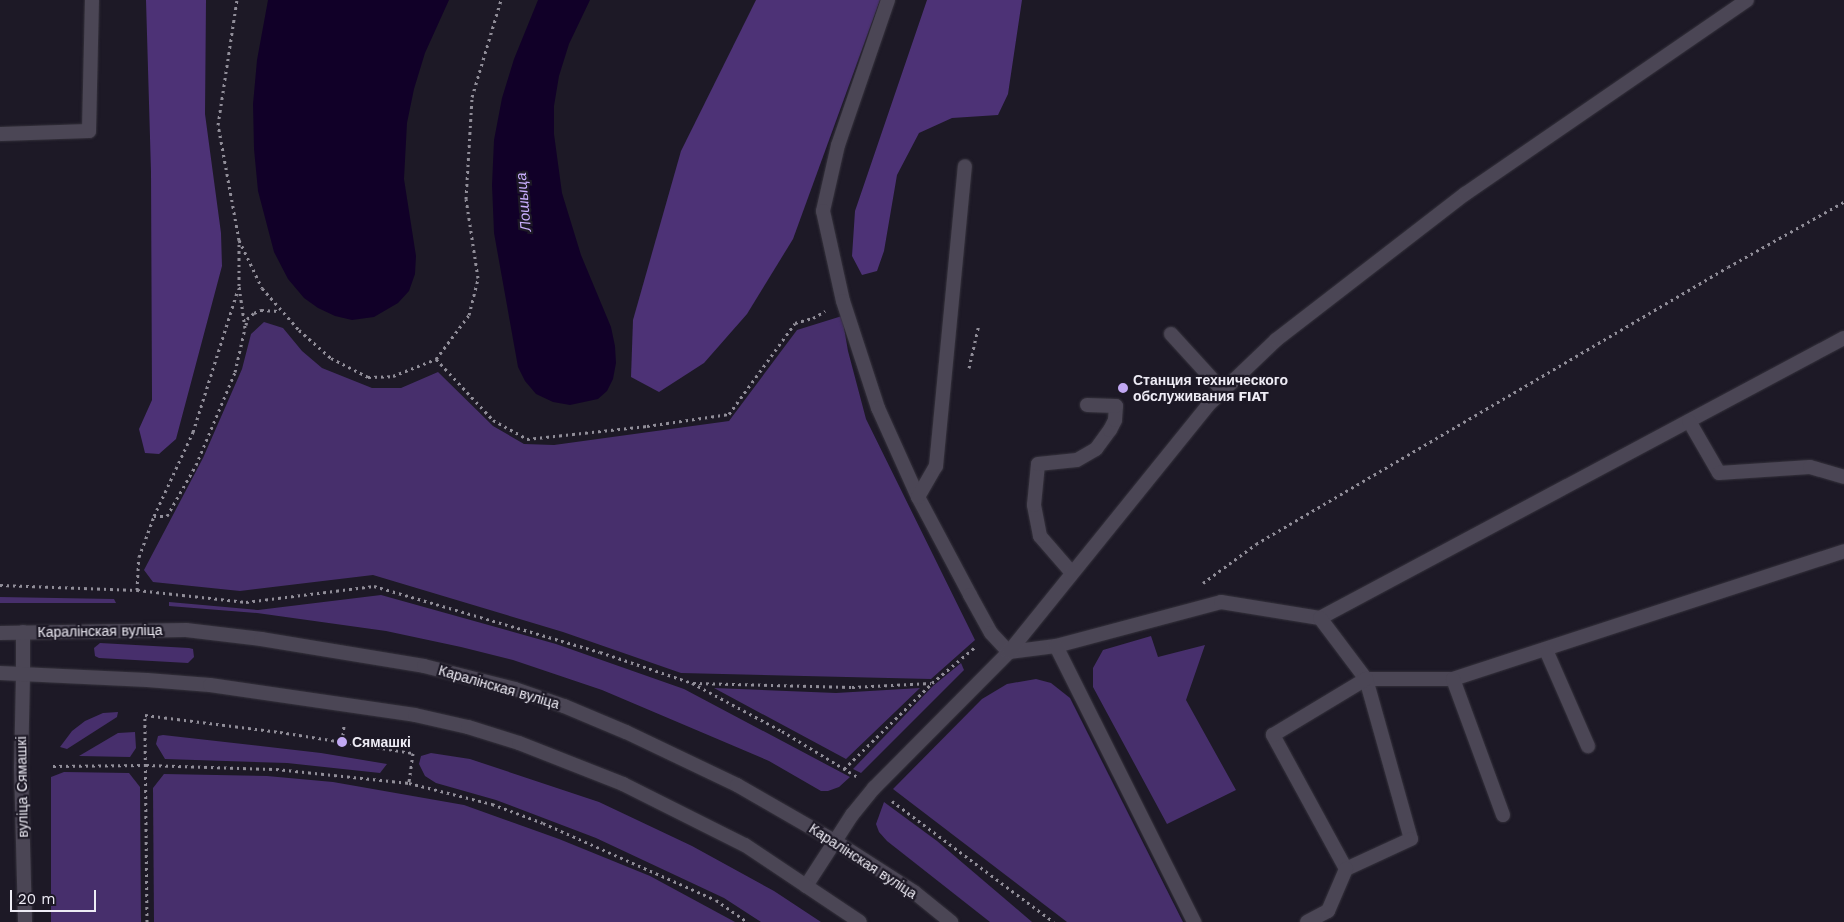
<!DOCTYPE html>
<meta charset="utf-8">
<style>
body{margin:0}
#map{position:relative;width:1844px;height:922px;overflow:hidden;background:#1d1926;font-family:"Work Sans",sans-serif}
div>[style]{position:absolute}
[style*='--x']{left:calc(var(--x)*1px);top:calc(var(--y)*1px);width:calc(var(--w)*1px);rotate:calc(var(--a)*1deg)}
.green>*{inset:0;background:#472f6c}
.forest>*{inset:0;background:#4d3276}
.water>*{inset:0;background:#110028}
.path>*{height:3px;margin-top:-1.5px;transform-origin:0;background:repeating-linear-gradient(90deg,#908d98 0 2.5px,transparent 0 6.5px)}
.roads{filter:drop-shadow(0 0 1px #35323c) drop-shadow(0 0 1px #35323c)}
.service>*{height:14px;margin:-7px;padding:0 7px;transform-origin:7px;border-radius:7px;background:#4b4655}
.tertiary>*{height:14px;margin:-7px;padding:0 7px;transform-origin:7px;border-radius:7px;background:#4b4655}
.secondary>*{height:14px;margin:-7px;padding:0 7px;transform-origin:7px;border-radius:7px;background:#4b4655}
.dots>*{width:14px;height:14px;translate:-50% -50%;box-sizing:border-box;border:2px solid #1d1926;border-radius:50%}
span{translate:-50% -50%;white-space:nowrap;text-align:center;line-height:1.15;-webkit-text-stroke:4.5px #1d1926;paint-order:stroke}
.poi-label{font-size:14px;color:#eeecf5;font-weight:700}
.left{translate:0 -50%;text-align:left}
.street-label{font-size:14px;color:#eeecf5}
.water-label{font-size:15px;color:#caafff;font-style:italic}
.scale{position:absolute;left:10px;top:890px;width:86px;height:22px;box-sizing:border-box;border:2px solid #eeecf5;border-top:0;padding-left:6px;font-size:15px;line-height:18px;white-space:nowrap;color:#eeecf5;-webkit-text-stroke:4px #1d1926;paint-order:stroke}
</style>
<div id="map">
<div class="green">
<i style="clip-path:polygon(842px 316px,848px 351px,866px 419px,975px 640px,931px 679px,681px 673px,563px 632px,373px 575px,240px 591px,153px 582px,144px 570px,203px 458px,242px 369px,251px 334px,264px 322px,283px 328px,302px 351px,322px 368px,372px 388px,401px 388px,438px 372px,493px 426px,524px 444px,554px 445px,729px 421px,797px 330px)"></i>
<i style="clip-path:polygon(381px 595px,556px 644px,684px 689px,850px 777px,839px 787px,828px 791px,821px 791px,769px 761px,602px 690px,513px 660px,461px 647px,386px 631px,257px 613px,169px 606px,169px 602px,258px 610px)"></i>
<i style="clip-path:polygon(0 597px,114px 599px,116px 603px,0 603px)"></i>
<i style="clip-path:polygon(1151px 636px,1158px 657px,1205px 645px,1186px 700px,1236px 790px,1167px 824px,1093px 687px,1093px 668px,1103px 650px)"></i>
<i style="clip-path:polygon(100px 643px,189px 648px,193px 649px,194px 657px,188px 663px,99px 658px,95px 656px,94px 648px)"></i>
<i style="clip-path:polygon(961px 663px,964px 670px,861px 773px,853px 769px,933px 686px)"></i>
<i style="clip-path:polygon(1036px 679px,1051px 683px,1070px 698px,1183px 922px,1067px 922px,893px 789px,982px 699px,1007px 684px)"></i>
<i style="clip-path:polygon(714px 688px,836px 693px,920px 688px,846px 759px)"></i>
<i style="clip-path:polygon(118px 712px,117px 717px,67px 749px,60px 747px,72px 731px,85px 721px,103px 713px)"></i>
<i style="clip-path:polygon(135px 732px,136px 748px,130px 757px,79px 756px,118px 733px)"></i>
<i style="clip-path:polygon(163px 735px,321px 753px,387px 764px,380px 773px,287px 763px,165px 759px,156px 744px,158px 736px)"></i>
<i style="clip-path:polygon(431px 753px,470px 759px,599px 802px,692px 846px,774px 891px,821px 922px,761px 922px,724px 898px,596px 838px,496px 800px,436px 783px,425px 776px,419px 764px,421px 756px)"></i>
<i style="clip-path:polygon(64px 772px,129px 773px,140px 787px,141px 922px,51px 922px,51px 777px)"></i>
<i style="clip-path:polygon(164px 774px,267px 776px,333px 782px,464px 805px,559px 839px,650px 876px,735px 922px,154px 922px,153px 788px)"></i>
<i style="clip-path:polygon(884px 802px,937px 841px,1032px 922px,990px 922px,887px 841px,879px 832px,876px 824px)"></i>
</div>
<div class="forest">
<i style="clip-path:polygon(146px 0,206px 0,205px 114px,221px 233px,222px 266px,176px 439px,159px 454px,145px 453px,139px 429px,152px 400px,151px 172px)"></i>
<i style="clip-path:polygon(756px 0,880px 0,793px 239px,747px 314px,704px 363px,659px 392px,631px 377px,633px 320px,681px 151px)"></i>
<i style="clip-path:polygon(927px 0,1022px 0,1008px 94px,998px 115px,952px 118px,919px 133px,897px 175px,884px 251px,877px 271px,862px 275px,852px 256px,855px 211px)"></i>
</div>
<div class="water">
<i style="clip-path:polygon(268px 0,449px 0,425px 53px,414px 89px,407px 123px,404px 179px,416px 256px,415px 274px,409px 291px,398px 303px,374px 317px,352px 320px,335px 316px,318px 308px,304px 298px,288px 279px,274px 252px,258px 191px,254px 149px,253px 104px,257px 60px)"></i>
<i style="clip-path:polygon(538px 0,590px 0,569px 44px,559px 76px,554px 106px,554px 134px,562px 193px,581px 255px,611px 327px,615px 346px,616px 363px,613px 379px,607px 391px,598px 399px,570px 405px,553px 402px,536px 394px,525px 381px,518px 367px,494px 233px,492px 185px,494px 140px,502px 98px,514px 59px)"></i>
</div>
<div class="path">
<i style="--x:239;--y:240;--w:53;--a:64.4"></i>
<i style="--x:262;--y:288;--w:56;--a:48.6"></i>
<i style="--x:299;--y:330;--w:43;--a:41.2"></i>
<i style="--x:331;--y:358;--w:42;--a:27.2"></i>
<i style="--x:368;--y:377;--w:25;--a:-2"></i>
<i style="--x:393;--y:376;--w:46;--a:-21.6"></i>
<i style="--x:436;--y:359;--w:55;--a:-53.1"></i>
<i style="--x:469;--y:315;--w:38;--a:-76"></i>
<i style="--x:478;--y:278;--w:80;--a:-98.6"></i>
<i style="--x:466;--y:199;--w:102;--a:-86.6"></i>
<i style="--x:472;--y:97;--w:101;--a:-73.4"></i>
<i style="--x:246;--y:325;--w:6;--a:-81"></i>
<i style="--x:247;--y:319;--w:9;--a:-41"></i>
<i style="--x:254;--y:313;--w:8;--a:-23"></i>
<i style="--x:261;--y:310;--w:18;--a:3"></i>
<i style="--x:436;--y:359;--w:83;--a:46.9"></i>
<i style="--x:493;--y:420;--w:39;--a:29"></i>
<i style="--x:527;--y:439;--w:121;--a:-6.2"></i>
<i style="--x:647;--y:426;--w:83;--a:-8.3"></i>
<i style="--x:729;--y:414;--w:112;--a:-54"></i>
<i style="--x:795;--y:323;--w:19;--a:-16"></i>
<i style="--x:813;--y:318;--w:14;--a:-30"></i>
<i style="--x:969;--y:368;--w:45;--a:-77.2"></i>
<i style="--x:154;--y:516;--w:13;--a:0"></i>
<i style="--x:167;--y:516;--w:59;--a:-60.4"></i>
<i style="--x:196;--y:465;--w:101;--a:-67.2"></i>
<i style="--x:235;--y:372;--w:45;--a:-77.2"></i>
<i style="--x:245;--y:328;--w:42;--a:-98.1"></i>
<i style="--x:239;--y:286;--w:46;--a:-90"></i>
<i style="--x:239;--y:240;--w:117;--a:-100.3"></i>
<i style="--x:218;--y:125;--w:126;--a:-81.4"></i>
<i style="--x:1203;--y:583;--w:66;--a:-36.3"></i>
<i style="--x:1256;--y:544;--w:547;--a:-30.41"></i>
<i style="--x:1728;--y:267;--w:133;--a:-29.3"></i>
<i style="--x:0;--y:585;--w:137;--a:2.1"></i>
<i style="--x:137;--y:590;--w:110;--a:6.3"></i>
<i style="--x:246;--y:602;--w:129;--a:-7.1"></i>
<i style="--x:374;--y:586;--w:235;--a:16.3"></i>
<i style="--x:600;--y:652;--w:97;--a:18.6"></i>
<i style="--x:692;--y:683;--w:102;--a:28.1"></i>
<i style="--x:782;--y:731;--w:87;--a:31.3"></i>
<i style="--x:137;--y:590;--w:33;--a:-87"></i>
<i style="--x:139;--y:557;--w:44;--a:-69.9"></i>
<i style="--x:154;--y:516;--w:93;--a:-65.1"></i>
<i style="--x:193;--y:432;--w:150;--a:-72.5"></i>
<i style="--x:693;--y:683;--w:159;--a:1.4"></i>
<i style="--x:852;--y:687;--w:79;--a:-2.9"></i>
<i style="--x:342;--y:742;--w:17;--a:-83"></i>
<i style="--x:53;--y:766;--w:93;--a:-0.6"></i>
<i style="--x:146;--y:765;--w:130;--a:1.8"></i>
<i style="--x:276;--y:769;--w:134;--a:6"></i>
<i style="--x:409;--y:783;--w:86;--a:14.2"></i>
<i style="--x:492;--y:804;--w:54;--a:20.4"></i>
<i style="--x:543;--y:823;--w:189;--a:24"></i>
<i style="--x:716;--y:900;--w:39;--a:35"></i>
<i style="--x:844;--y:769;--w:123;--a:-44.3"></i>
<i style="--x:932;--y:683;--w:56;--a:-39.9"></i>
<i style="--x:892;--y:801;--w:202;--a:36.8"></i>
<i style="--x:147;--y:922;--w:207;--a:-90.6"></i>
<i style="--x:145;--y:715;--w:136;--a:7.2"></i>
<i style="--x:280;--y:732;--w:135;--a:9"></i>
<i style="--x:413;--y:753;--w:30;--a:98"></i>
</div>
<div class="roads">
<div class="service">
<i style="--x:888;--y:0;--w:153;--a:109"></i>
<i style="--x:838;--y:145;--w:68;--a:102.8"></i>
<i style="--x:823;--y:211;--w:92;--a:77.5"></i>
<i style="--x:843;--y:301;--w:113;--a:71.9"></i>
<i style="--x:878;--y:408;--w:98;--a:65.8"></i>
<i style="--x:918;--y:497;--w:111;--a:62"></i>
<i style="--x:970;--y:595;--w:43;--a:61.1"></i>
<i style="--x:991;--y:633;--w:26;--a:47"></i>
<i style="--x:1009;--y:652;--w:47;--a:-7.3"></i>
<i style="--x:1056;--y:646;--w:171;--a:-14.9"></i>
<i style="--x:1221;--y:602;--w:100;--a:9.2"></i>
<i style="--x:1320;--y:618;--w:594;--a:-28.12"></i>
<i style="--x:0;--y:134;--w:89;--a:-1.9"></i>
<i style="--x:89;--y:131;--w:131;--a:-88.7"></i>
<i style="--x:1171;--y:334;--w:77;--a:47.6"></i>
<i style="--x:1689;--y:421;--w:60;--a:60"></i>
<i style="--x:1719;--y:473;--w:91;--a:-3.8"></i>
<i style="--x:1810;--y:467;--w:35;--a:16"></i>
<i style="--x:918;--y:497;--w:36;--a:-60"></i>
<i style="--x:936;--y:466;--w:301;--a:-84.5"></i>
<i style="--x:1072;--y:573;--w:49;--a:-130.9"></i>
<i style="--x:1040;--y:536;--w:32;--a:-101"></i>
<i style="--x:1034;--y:505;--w:41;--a:-84.4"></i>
<i style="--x:1038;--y:464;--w:39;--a:-6"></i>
<i style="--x:1077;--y:460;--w:22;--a:-30"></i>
<i style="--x:1096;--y:449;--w:24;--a:-54"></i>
<i style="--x:1110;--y:430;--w:11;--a:-63"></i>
<i style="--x:1115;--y:420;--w:14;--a:-86"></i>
<i style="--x:1116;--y:406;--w:29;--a:-178"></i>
<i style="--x:1320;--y:618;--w:76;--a:53"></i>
<i style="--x:1366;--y:679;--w:87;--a:0"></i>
<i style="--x:1453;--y:679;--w:411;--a:-18.1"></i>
<i style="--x:1056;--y:646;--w:309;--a:63.4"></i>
<i style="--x:1546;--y:650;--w:105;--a:66.4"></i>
<i style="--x:1366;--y:679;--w:166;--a:74.3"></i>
<i style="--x:1411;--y:839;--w:72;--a:155.2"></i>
<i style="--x:1346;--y:869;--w:153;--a:-118.6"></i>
<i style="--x:1273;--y:735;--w:109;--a:-31.1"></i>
<i style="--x:1453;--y:679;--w:145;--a:69.8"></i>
<i style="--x:806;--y:886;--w:85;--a:-57.1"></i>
<i style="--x:852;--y:815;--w:35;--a:-51"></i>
<i style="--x:874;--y:788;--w:192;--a:-45.2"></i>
<i style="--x:1009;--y:652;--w:317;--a:-51.1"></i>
<i style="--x:1208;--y:405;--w:94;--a:-43.7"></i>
<i style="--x:1276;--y:340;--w:239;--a:-37.7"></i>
<i style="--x:1465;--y:194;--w:342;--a:-34.5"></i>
<i style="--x:1307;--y:922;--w:24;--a:-28"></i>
<i style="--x:1328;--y:911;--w:46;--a:-66.8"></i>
</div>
<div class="tertiary">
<i style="--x:23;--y:675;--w:92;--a:91.2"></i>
<i style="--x:21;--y:767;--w:155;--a:88.5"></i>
</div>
<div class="secondary">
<i style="--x:23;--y:632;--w:43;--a:90"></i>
<i style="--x:0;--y:633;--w:186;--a:-0.9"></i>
<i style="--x:186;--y:630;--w:76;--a:6.8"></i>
<i style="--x:261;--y:639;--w:165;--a:9.4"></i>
<i style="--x:424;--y:666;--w:94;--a:14.2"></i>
<i style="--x:515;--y:689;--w:52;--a:19.1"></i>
<i style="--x:564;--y:706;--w:67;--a:22.8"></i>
<i style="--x:626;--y:732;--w:123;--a:25.5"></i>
<i style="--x:737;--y:785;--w:114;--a:29.9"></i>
<i style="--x:836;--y:842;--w:93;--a:32.7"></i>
<i style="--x:914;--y:892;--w:48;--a:39"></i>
<i style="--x:0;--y:673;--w:147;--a:2.7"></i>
<i style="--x:147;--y:680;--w:63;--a:4.5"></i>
<i style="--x:210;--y:685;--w:207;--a:8.3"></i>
<i style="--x:415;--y:715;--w:54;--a:12.8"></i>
<i style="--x:468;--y:727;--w:53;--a:17.4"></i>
<i style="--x:519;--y:743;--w:112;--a:21.5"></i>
<i style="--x:623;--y:784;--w:136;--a:26.6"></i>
<i style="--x:745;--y:845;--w:138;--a:33.8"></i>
</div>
</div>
<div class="dots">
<i style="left:1123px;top:388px;background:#c1a8f3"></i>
<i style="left:342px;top:742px;background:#c1a8f3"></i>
</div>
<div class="poi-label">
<span class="left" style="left:1133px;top:388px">Станция технического<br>обслуживания FIAT</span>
<span class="left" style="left:352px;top:742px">Сямашкі</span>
</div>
<div class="street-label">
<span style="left:100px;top:631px;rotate:-1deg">Каралінская вуліца</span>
<span style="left:499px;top:687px;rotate:16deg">Каралінская вуліца</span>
<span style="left:22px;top:787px;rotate:-91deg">вуліца Сямашкі</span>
<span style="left:863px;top:861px;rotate:33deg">Каралінская вуліца</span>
</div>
<div class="water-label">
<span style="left:524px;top:202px;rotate:-95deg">Лошыца</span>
</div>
<div class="scale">20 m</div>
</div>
